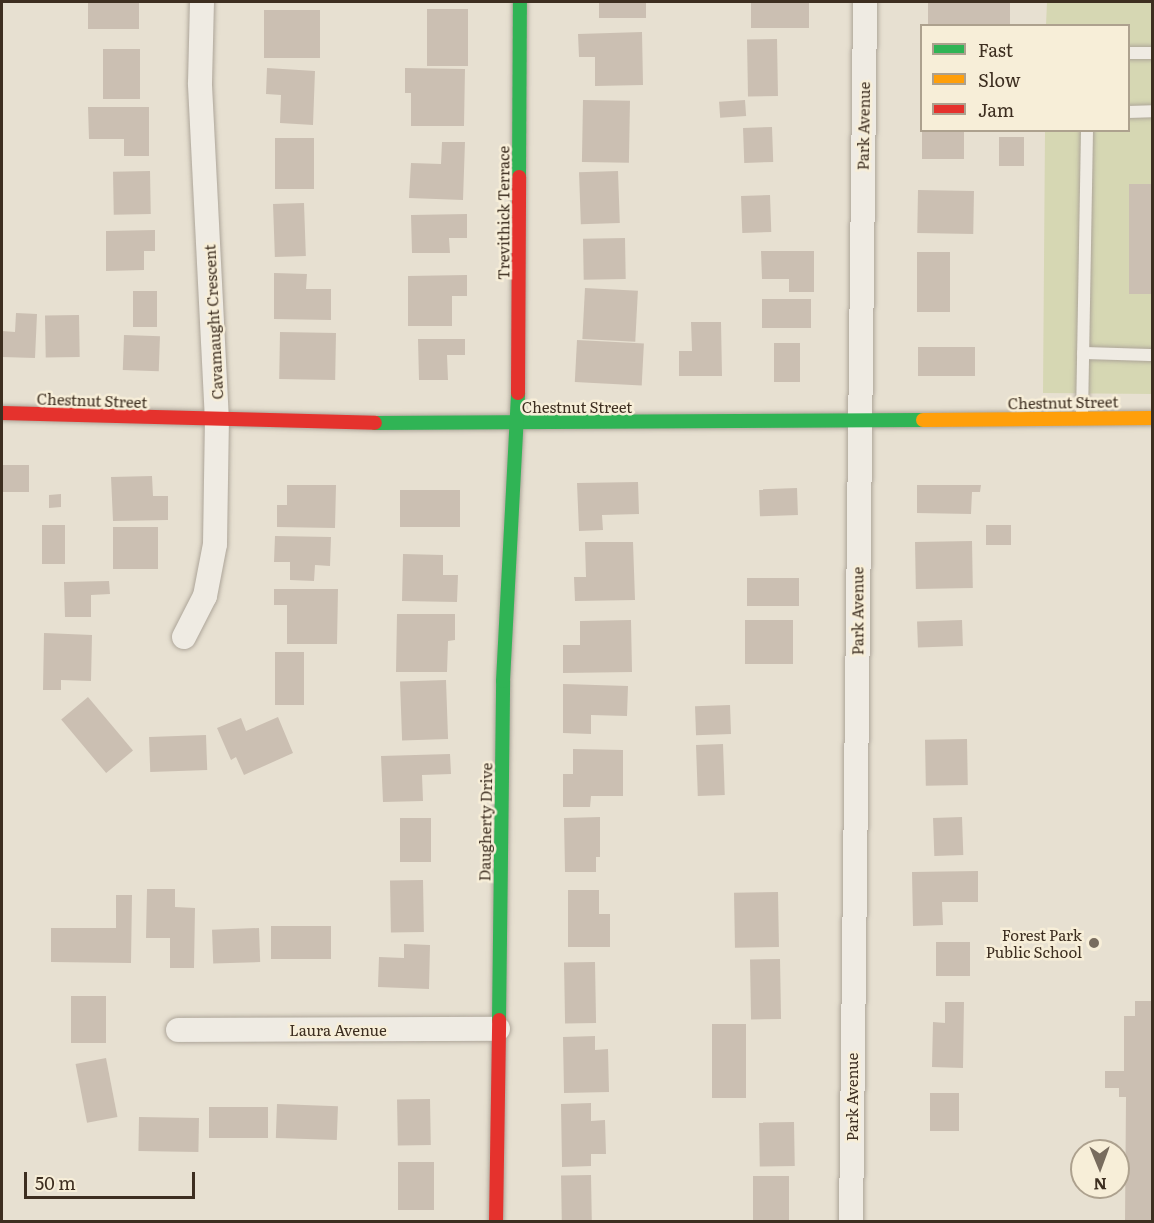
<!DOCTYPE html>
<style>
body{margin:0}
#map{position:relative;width:1154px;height:1223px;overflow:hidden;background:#e7e0d1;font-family:Literata,serif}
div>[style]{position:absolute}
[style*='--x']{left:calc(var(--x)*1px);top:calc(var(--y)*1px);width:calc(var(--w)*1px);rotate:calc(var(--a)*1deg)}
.green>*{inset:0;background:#d6d7b3}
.building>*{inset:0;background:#cbbfb2;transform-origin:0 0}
.roads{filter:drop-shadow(0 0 2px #ada599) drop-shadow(0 0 2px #ada599)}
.lane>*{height:12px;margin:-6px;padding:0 6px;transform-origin:6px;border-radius:6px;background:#efebe3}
.street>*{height:24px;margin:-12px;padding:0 12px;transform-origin:12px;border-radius:12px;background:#efebe3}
.fast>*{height:14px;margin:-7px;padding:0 7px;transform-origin:7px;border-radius:7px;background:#30b455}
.slow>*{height:14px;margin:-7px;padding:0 7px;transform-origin:7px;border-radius:7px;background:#ff9f0a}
.jam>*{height:14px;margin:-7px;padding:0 7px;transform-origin:7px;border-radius:7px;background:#e5322d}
.dots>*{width:16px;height:16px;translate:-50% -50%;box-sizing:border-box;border:3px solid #f7eed8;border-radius:50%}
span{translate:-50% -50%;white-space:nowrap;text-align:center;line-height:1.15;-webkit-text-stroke:5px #f7eed8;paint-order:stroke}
.street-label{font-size:15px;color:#3d2e20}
.poi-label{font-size:15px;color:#3d2e20}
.right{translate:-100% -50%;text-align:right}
.frame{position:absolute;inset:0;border:3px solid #3d2e20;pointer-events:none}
.legend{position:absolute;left:920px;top:24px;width:210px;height:108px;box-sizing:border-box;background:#f7eed8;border:2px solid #ada18e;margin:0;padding:8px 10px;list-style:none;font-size:18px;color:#3d2e20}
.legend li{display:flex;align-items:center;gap:12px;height:30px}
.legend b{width:30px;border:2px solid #ada18e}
.north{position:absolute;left:1070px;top:1139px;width:60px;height:60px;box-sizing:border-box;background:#f7eed8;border:2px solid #ada18e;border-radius:50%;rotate:179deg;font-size:16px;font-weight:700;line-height:24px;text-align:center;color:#3d2e20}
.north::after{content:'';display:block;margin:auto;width:21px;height:27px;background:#786c5e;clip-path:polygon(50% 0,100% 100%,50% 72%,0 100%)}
.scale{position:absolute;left:24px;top:1172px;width:171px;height:27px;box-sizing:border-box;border:3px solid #3d2e20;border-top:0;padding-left:8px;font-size:18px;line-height:21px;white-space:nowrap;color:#3d2e20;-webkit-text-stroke:4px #f7eed8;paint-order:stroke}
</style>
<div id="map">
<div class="green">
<i style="clip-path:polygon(1047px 2px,1152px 2px,1152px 394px,1043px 393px,1045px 131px,1128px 130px,1128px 26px,1046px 25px)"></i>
</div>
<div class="building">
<i style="left:88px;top:2px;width:51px;height:27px"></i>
<i style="left:599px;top:2px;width:47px;height:16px"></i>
<i style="left:751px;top:2px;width:58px;height:26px"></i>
<i style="left:928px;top:2px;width:82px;height:24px"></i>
<i style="left:427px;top:9px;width:41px;height:57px"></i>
<i style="left:264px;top:10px;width:56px;height:48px"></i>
<i style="clip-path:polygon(642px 32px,643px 85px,595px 86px,595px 57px,579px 57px,578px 34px)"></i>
<i style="left:777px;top:39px;width:57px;height:30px;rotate:89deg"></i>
<i style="left:103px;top:49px;width:37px;height:50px"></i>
<i style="clip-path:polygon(267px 68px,315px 71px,313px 125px,280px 123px,281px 95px,266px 94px)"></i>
<i style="clip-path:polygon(405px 68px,465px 69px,464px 126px,411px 126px,411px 93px,405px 93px)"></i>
<i style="left:583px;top:100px;width:47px;height:62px;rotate:1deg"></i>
<i style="left:745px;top:100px;width:16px;height:26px;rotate:86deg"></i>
<i style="clip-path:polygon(88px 107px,149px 107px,149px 156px,124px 156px,124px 139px,89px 139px)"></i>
<i style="left:772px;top:127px;width:35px;height:29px;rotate:88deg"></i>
<i style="left:922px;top:130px;width:42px;height:29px"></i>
<i style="left:999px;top:137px;width:25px;height:29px"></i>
<i style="left:275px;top:138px;width:39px;height:51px"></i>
<i style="clip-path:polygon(442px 142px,465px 142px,463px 200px,409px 198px,411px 163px,441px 164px)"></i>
<i style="left:150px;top:171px;width:43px;height:37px;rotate:89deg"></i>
<i style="left:618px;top:171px;width:52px;height:39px;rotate:88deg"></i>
<i style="left:1129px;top:184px;width:23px;height:110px"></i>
<i style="left:918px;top:190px;width:56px;height:43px;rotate:1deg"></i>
<i style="left:770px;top:195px;width:37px;height:29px;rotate:88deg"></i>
<i style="left:304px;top:203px;width:53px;height:31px;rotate:88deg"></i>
<i style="clip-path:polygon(467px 214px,467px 238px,449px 238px,450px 253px,412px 253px,411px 215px)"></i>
<i style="clip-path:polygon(155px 230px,155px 251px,144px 251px,144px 270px,106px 271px,106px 231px)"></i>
<i style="left:625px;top:238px;width:41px;height:42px;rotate:89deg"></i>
<i style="clip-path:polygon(761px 251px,814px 251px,814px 292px,789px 292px,789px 279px,762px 279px)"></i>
<i style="left:917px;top:252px;width:33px;height:60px"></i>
<i style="clip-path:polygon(274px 273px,307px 274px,306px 289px,331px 289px,331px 320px,274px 319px)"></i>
<i style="clip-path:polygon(467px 275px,467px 296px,452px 296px,452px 326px,408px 326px,408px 276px)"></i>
<i style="left:585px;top:288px;width:53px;height:51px;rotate:3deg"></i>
<i style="left:133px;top:291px;width:24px;height:36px"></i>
<i style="left:811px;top:299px;width:29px;height:49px;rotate:90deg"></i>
<i style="clip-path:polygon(16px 313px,37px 314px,35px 358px,2px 357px,2px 331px,15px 332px)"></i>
<i style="left:79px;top:315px;width:42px;height:34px;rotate:89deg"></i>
<i style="clip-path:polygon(691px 322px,721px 322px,722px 376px,679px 376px,679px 351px,692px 351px)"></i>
<i style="left:280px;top:332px;width:56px;height:47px;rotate:1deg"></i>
<i style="left:124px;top:335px;width:36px;height:35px;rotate:2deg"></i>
<i style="clip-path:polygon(418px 339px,465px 339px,465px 355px,447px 355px,448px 380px,419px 380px)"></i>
<i style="left:577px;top:340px;width:67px;height:42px;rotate:3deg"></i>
<i style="left:774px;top:343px;width:26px;height:39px"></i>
<i style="left:975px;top:347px;width:29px;height:57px;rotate:90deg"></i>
<i style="left:2px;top:465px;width:27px;height:27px"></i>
<i style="clip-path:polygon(152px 476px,153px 496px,168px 496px,168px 520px,113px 521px,111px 477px)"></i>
<i style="clip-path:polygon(638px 482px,639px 514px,602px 515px,603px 530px,579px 531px,577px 483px)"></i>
<i style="clip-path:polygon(287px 485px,336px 485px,335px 528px,277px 527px,277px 505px,287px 505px)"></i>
<i style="clip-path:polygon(917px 485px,981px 485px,980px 492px,972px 492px,971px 514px,917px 513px)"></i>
<i style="left:797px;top:488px;width:27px;height:38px;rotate:88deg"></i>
<i style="left:460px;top:490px;width:37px;height:60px;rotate:90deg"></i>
<i style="clip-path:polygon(61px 494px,61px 507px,49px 508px,49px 495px)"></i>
<i style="left:42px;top:525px;width:23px;height:39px"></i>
<i style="left:1011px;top:525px;width:20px;height:25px;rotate:90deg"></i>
<i style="left:113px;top:527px;width:45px;height:42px"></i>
<i style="clip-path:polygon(275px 536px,331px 537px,330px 566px,315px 565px,314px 581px,290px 580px,290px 562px,274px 562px)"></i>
<i style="left:972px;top:541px;width:47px;height:57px;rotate:89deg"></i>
<i style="clip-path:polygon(585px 542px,633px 542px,635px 600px,575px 601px,574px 577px,586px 577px)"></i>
<i style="clip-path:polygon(403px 554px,443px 555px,443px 575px,458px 575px,457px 602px,402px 601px)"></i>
<i style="left:747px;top:578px;width:52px;height:28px"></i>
<i style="clip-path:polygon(109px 581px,110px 594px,91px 595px,91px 617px,65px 617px,64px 582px)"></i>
<i style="clip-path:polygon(274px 589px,338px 589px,337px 644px,287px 644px,287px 605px,274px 605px)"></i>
<i style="clip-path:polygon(397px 614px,455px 614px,455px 640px,448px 641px,447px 672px,396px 672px)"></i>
<i style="clip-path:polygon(631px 620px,632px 672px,563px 673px,563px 645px,580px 645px,580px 621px)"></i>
<i style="left:745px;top:620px;width:48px;height:44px"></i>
<i style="left:962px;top:620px;width:26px;height:45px;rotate:88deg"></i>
<i style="clip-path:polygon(44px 633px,92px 635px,91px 681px,61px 680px,61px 690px,43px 690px)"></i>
<i style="left:275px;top:652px;width:29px;height:53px"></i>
<i style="left:446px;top:680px;width:59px;height:46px;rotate:88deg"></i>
<i style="clip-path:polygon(563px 684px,628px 686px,627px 716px,591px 715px,591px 734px,563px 733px)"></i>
<i style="left:88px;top:697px;width:70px;height:35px;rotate:50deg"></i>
<i style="left:730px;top:705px;width:29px;height:35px;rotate:88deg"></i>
<i style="clip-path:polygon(278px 717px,293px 753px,244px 775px,236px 757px,231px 760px,217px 728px,241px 718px,246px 731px)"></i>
<i style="left:206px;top:735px;width:35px;height:57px;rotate:88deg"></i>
<i style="left:967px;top:739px;width:46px;height:42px;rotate:89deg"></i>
<i style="left:723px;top:744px;width:51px;height:27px;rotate:88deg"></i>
<i style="clip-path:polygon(573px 749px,623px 750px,623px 796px,591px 796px,590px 807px,563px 807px,563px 774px,573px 774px)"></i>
<i style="clip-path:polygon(450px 754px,451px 774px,422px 775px,423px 801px,383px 802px,381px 756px)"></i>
<i style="clip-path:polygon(600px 817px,600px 857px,596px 857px,596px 872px,565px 872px,564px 818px)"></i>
<i style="left:962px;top:817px;width:38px;height:29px;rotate:88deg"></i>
<i style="left:400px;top:818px;width:31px;height:44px"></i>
<i style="clip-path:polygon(978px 871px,978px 902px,942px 902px,943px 925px,913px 926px,912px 872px)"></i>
<i style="left:423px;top:880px;width:52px;height:33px;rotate:89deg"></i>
<i style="clip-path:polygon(147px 889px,175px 889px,175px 907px,195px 908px,194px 968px,170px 968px,170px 938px,146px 938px)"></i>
<i style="clip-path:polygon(568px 890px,599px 890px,599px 914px,610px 914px,610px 947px,568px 947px)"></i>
<i style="left:778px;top:892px;width:55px;height:44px;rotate:89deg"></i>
<i style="clip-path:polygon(116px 895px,132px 895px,131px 963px,51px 962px,51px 928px,116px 928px)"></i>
<i style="left:271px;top:926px;width:60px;height:33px"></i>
<i style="left:259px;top:928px;width:34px;height:47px;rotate:88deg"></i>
<i style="left:936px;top:942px;width:34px;height:34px"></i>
<i style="clip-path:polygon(404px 944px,430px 945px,429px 989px,378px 987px,379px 957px,404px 958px)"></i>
<i style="left:780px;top:959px;width:60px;height:30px;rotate:89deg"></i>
<i style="left:595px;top:962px;width:61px;height:31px;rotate:89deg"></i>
<i style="left:71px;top:996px;width:35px;height:47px"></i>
<i style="clip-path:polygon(1135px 1001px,1152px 1001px,1152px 1222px,1125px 1222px,1126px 1097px,1119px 1097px,1119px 1088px,1105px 1088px,1105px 1071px,1124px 1071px,1124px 1016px,1135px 1016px)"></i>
<i style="clip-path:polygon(945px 1002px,964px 1002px,963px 1068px,932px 1067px,933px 1022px,945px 1023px)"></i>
<i style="left:712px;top:1024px;width:34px;height:74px"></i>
<i style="clip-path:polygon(595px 1036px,595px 1050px,608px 1049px,609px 1092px,564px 1093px,563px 1037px)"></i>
<i style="left:106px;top:1058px;width:60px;height:31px;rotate:79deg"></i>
<i style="left:930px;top:1093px;width:29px;height:38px"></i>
<i style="left:430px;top:1099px;width:46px;height:33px;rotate:89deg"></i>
<i style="clip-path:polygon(591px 1103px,591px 1121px,605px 1120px,606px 1154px,591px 1154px,591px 1166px,562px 1167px,561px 1104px)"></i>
<i style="left:277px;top:1104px;width:61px;height:34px;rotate:2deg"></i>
<i style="left:209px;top:1107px;width:59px;height:31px"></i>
<i style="left:139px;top:1117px;width:60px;height:34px;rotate:1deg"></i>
<i style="left:794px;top:1122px;width:44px;height:35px;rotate:89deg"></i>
<i style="left:434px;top:1162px;width:48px;height:36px;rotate:90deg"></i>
<i style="left:591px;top:1175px;width:47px;height:30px;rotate:89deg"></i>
<i style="left:753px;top:1176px;width:36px;height:46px"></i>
</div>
<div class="roads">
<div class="lane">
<i style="--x:1128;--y:53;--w:24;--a:0"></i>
<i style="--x:1128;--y:112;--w:24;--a:-2"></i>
<i style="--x:1083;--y:353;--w:69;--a:1.7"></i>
<i style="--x:1082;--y:417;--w:287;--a:-89"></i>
</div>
<div class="street">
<i style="--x:184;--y:637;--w:46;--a:-62.9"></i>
<i style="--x:205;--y:596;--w:53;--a:-79.1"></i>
<i style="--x:215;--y:544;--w:123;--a:-89.1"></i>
<i style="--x:217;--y:421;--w:338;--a:-92.9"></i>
<i style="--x:200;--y:83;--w:81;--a:-88.6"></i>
<i style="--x:178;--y:1030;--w:320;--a:-0.2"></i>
<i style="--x:851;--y:1222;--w:1220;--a:-89.34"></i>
</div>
<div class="fast">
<i style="--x:519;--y:177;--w:175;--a:-89.7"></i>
<i style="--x:375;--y:423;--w:548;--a:-0.31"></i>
<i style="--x:499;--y:1020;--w:339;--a:-89.3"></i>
<i style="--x:503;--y:681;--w:288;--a:-87"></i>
</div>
<div class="slow">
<i style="--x:923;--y:420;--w:229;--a:-0.5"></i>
</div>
<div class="jam">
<i style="--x:518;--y:393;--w:216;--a:-89.7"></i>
<i style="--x:2;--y:413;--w:373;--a:1.5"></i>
<i style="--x:496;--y:1222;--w:202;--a:-89.1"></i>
</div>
</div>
<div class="dots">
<i style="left:1094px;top:943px;background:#786c5e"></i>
</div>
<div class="street-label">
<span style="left:863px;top:126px;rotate:-89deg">Park Avenue</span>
<span style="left:503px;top:213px;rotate:-90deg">Trevithick Terrace</span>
<span style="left:213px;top:322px;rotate:-93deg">Cavamaught Crescent</span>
<span style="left:92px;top:400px;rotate:2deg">Chestnut Street</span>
<span style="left:1063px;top:402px;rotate:-1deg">Chestnut Street</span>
<span style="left:577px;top:407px">Chestnut Street</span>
<span style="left:857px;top:611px;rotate:-90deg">Park Avenue</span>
<span style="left:485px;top:822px;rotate:-89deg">Daugherty Drive</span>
<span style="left:338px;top:1030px">Laura Avenue</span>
<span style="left:852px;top:1097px;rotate:-90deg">Park Avenue</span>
</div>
<div class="poi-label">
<span class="right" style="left:1082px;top:943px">Forest Park<br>Public School</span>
</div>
<div class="frame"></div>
<ul class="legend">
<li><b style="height:8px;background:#30b455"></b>Fast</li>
<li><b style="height:8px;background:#ff9f0a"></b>Slow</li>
<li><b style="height:8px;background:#e5322d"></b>Jam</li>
</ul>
<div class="north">N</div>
<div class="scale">50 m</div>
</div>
